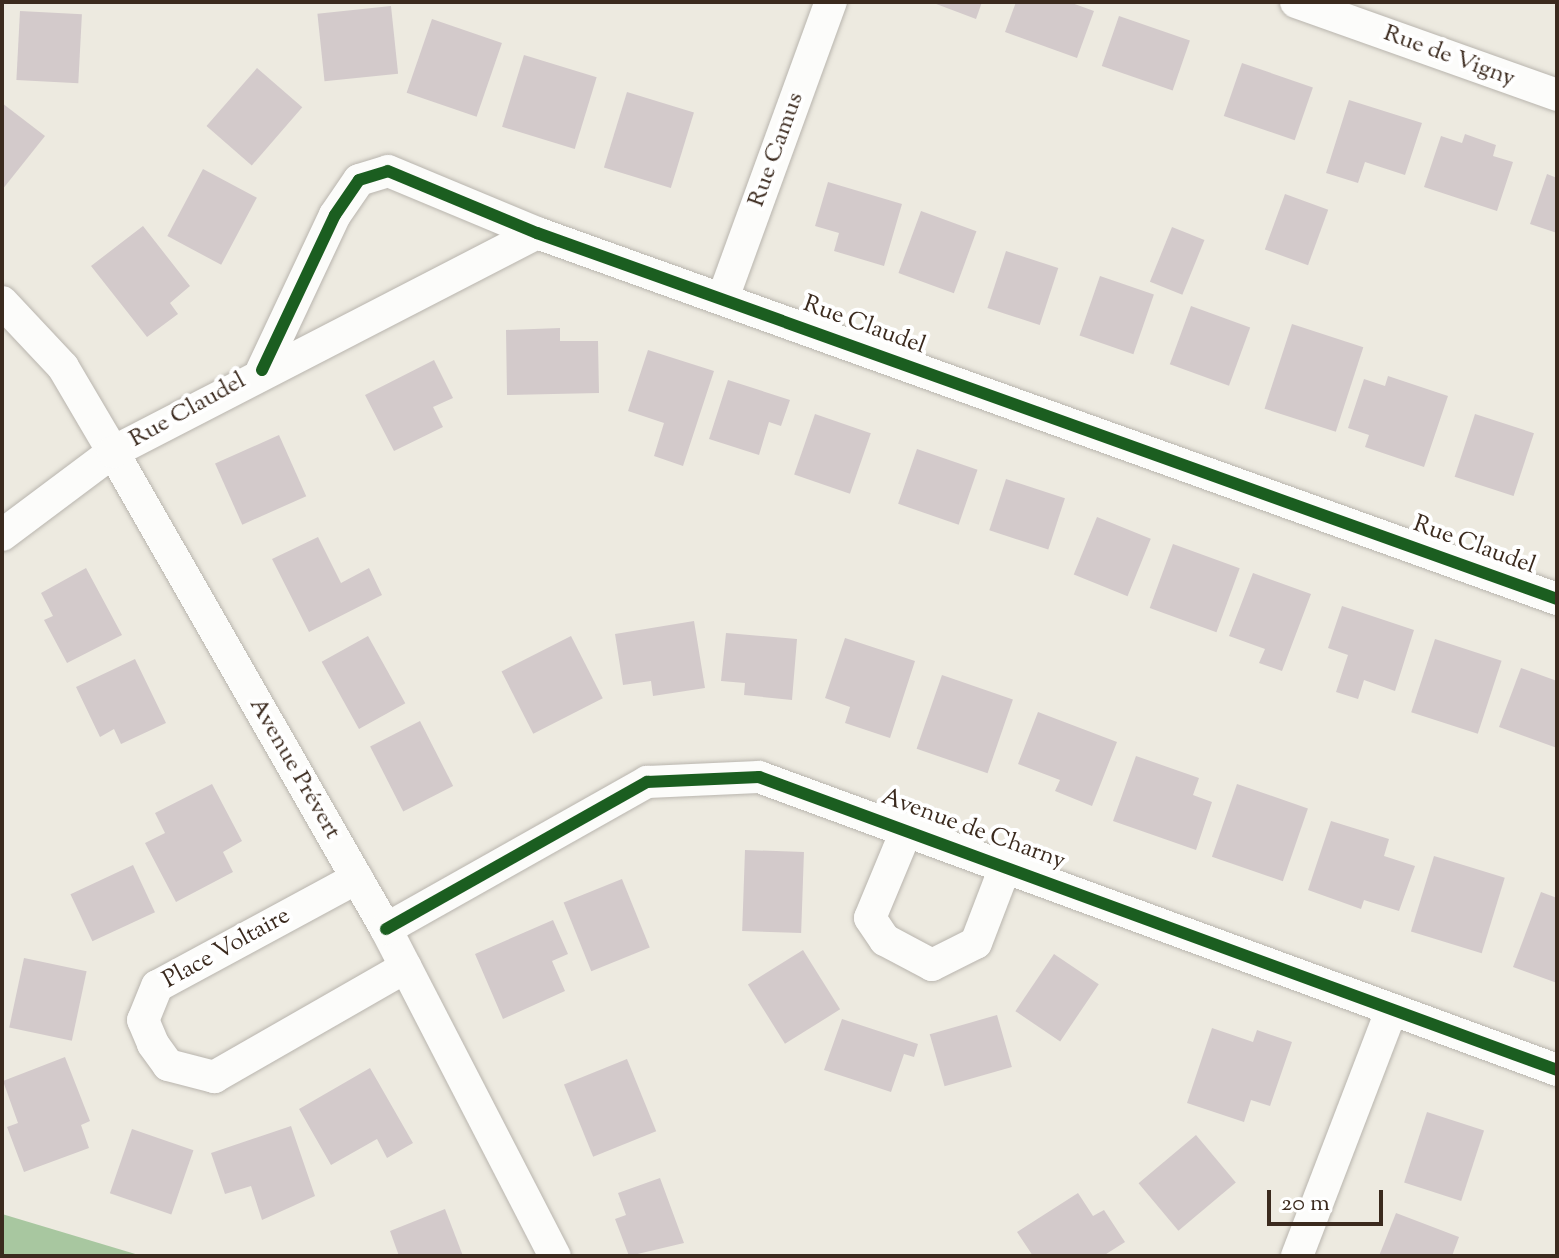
<!DOCTYPE html>
<meta charset="utf-8">
<style>
body{margin:0}
#map{position:relative;width:1559px;height:1258px;overflow:hidden;background:#edeae0;font-family:"Sorts Mill Goudy",serif}
div>[style]{position:absolute}
[style*='--x']{left:calc(var(--x)*1px);top:calc(var(--y)*1px);width:calc(var(--w)*1px);rotate:calc(var(--a)*1deg)}
.forest>*{inset:0;background:#a8c7a0}
.building>*{inset:0;background:#d3cacb;transform-origin:0 0}
.roads{filter:drop-shadow(0 0 2px #b9b5ae) drop-shadow(0 0 2px #b9b5ae)}
.street>*{height:32px;margin:-16px;padding:0 16px;transform-origin:16px;border-radius:16px;background:#fcfcfa}
.cycleway>*{height:12px;margin:-6px;padding:0 6px;transform-origin:6px;border-radius:6px;background:#1b5e20}
span{translate:-50% -50%;white-space:nowrap;text-align:center;line-height:1.15;-webkit-text-stroke:8px #fff;paint-order:stroke}
.street-label{font-size:24px;color:#3b2a1e}
.frame{position:absolute;inset:0;border:4px solid #3b2a1e;pointer-events:none}
.scale{position:absolute;left:1267px;top:1190px;width:116px;height:36px;box-sizing:border-box;border:4px solid #3b2a1e;border-top:0;padding-left:10px;font-size:24px;line-height:28px;white-space:nowrap;color:#3b2a1e;-webkit-text-stroke:6px #fff;paint-order:stroke}
</style>
<div id="map">
<div class="forest">
<i style="clip-path:polygon(2px 1214px,142px 1256px,2px 1256px)"></i>
</div>
<div class="building">
<i style="clip-path:polygon(931px 2px,982px 2px,976px 19px)"></i>
<i style="clip-path:polygon(1016px 2px,1069px 2px,1094px 11px,1077px 58px,1005px 32px)"></i>
<i style="left:391px;top:6px;width:68px;height:74px;rotate:84deg"></i>
<i style="left:20px;top:11px;width:62px;height:69px;rotate:3deg"></i>
<i style="left:1119px;top:16px;width:75px;height:53px;rotate:19deg"></i>
<i style="left:432px;top:19px;width:74px;height:78px;rotate:19deg"></i>
<i style="left:524px;top:55px;width:76px;height:75px;rotate:17deg"></i>
<i style="left:1242px;top:63px;width:75px;height:56px;rotate:19deg"></i>
<i style="left:257px;top:68px;width:60px;height:77px;rotate:41deg"></i>
<i style="left:627px;top:92px;width:70px;height:79px;rotate:17deg"></i>
<i style="clip-path:polygon(1349px 100px,1422px 123px,1405px 175px,1365px 162px,1358px 183px,1326px 173px)"></i>
<i style="clip-path:polygon(2px 103px,45px 136px,2px 190px)"></i>
<i style="clip-path:polygon(1465px 134px,1496px 145px,1493px 156px,1513px 162px,1497px 211px,1424px 187px,1441px 136px,1462px 143px)"></i>
<i style="left:203px;top:169px;width:61px;height:76px;rotate:28deg"></i>
<i style="clip-path:polygon(1547px 174px,1557px 178px,1557px 233px,1530px 224px)"></i>
<i style="clip-path:polygon(828px 182px,902px 204px,884px 266px,834px 251px,839px 233px,815px 226px)"></i>
<i style="left:1285px;top:194px;width:46px;height:59px;rotate:20deg"></i>
<i style="left:921px;top:211px;width:59px;height:66px;rotate:20deg"></i>
<i style="clip-path:polygon(143px 226px,190px 286px,170px 303px,178px 314px,147px 337px,91px 266px)"></i>
<i style="left:1172px;top:227px;width:35px;height:59px;rotate:22deg"></i>
<i style="left:1006px;top:251px;width:55px;height:60px;rotate:18deg"></i>
<i style="left:1100px;top:276px;width:57px;height:63px;rotate:19deg"></i>
<i style="left:1191px;top:306px;width:63px;height:62px;rotate:20deg"></i>
<i style="left:1292px;top:324px;width:75px;height:89px;rotate:18deg"></i>
<i style="clip-path:polygon(560px 328px,560px 341px,598px 341px,599px 393px,507px 395px,506px 330px)"></i>
<i style="clip-path:polygon(648px 350px,714px 371px,683px 466px,654px 456px,664px 423px,628px 411px)"></i>
<i style="clip-path:polygon(434px 360px,453px 398px,433px 407px,443px 427px,394px 451px,365px 395px)"></i>
<i style="clip-path:polygon(1388px 376px,1448px 396px,1424px 467px,1365px 447px,1369px 435px,1348px 428px,1364px 379px,1385px 386px)"></i>
<i style="clip-path:polygon(728px 380px,790px 400px,781px 426px,769px 422px,759px 455px,709px 439px)"></i>
<i style="left:815px;top:414px;width:59px;height:64px;rotate:19deg"></i>
<i style="left:1475px;top:414px;width:62px;height:66px;rotate:18deg"></i>
<i style="left:279px;top:435px;width:67px;height:70px;rotate:66deg"></i>
<i style="left:917px;top:449px;width:64px;height:58px;rotate:19deg"></i>
<i style="left:1006px;top:479px;width:62px;height:54px;rotate:18deg"></i>
<i style="left:1097px;top:517px;width:58px;height:62px;rotate:22deg"></i>
<i style="clip-path:polygon(318px 537px,341px 583px,369px 568px,382px 595px,309px 632px,272px 559px)"></i>
<i style="left:1173px;top:544px;width:71px;height:68px;rotate:20deg"></i>
<i style="clip-path:polygon(86px 568px,122px 635px,67px 663px,44px 620px,53px 616px,41px 593px)"></i>
<i style="clip-path:polygon(1253px 573px,1311px 594px,1282px 671px,1259px 663px,1265px 649px,1229px 636px)"></i>
<i style="clip-path:polygon(1342px 606px,1414px 630px,1395px 691px,1364px 680px,1358px 699px,1336px 692px,1348px 655px,1328px 648px)"></i>
<i style="clip-path:polygon(694px 621px,705px 688px,653px 696px,651px 681px,623px 685px,615px 634px)"></i>
<i style="clip-path:polygon(726px 633px,797px 639px,792px 700px,744px 695px,745px 683px,721px 681px)"></i>
<i style="left:368px;top:636px;width:77px;height:53px;rotate:61deg"></i>
<i style="left:571px;top:636px;width:70px;height:78px;rotate:63deg"></i>
<i style="clip-path:polygon(845px 638px,915px 661px,890px 738px,845px 723px,850px 707px,825px 698px)"></i>
<i style="left:1435px;top:639px;width:70px;height:77px;rotate:18deg"></i>
<i style="clip-path:polygon(135px 659px,166px 723px,121px 744px,114px 729px,100px 737px,76px 687px)"></i>
<i style="clip-path:polygon(1521px 668px,1557px 681px,1557px 748px,1499px 727px)"></i>
<i style="left:942px;top:675px;width:75px;height:78px;rotate:19deg"></i>
<i style="clip-path:polygon(1038px 712px,1117px 742px,1092px 806px,1055px 791px,1060px 780px,1018px 764px)"></i>
<i style="left:420px;top:721px;width:73px;height:56px;rotate:63deg"></i>
<i style="clip-path:polygon(1136px 756px,1199px 778px,1193px 795px,1212px 802px,1196px 850px,1113px 821px)"></i>
<i style="clip-path:polygon(212px 784px,242px 841px,223px 852px,233px 872px,176px 902px,145px 843px,165px 833px,155px 813px)"></i>
<i style="left:1237px;top:784px;width:75px;height:77px;rotate:19deg"></i>
<i style="clip-path:polygon(1331px 821px,1389px 839px,1384px 856px,1415px 866px,1399px 911px,1364px 900px,1361px 909px,1308px 890px)"></i>
<i style="left:745px;top:850px;width:59px;height:81px;rotate:2deg"></i>
<i style="left:1434px;top:856px;width:74px;height:79px;rotate:17deg"></i>
<i style="left:133px;top:865px;width:52px;height:69px;rotate:65deg"></i>
<i style="left:622px;top:879px;width:74px;height:63px;rotate:68deg"></i>
<i style="clip-path:polygon(1541px 892px,1557px 898px,1557px 983px,1513px 967px)"></i>
<i style="clip-path:polygon(553px 920px,568px 954px,552px 961px,565px 991px,503px 1019px,475px 954px)"></i>
<i style="left:803px;top:950px;width:70px;height:65px;rotate:58deg"></i>
<i style="left:1054px;top:954px;width:54px;height:69px;rotate:34deg"></i>
<i style="left:24px;top:958px;width:64px;height:71px;rotate:12deg"></i>
<i style="left:997px;top:1015px;width:54px;height:70px;rotate:74deg"></i>
<i style="clip-path:polygon(842px 1019px,918px 1044px,914px 1057px,904px 1054px,891px 1092px,824px 1070px)"></i>
<i style="clip-path:polygon(1212px 1028px,1253px 1042px,1257px 1030px,1292px 1042px,1270px 1106px,1251px 1100px,1244px 1122px,1187px 1103px)"></i>
<i style="clip-path:polygon(65px 1057px,90px 1121px,81px 1125px,89px 1148px,24px 1172px,7px 1127px,18px 1123px,3px 1081px)"></i>
<i style="left:627px;top:1059px;width:78px;height:68px;rotate:68deg"></i>
<i style="clip-path:polygon(370px 1068px,413px 1143px,387px 1158px,377px 1139px,331px 1165px,299px 1109px)"></i>
<i style="left:1427px;top:1112px;width:60px;height:74px;rotate:18deg"></i>
<i style="clip-path:polygon(291px 1126px,315px 1196px,262px 1220px,251px 1186px,225px 1194px,211px 1153px)"></i>
<i style="left:132px;top:1129px;width:65px;height:68px;rotate:19deg"></i>
<i style="left:1196px;top:1135px;width:62px;height:75px;rotate:50deg"></i>
<i style="clip-path:polygon(660px 1178px,684px 1243px,629px 1256px,615px 1219px,626px 1215px,618px 1193px)"></i>
<i style="clip-path:polygon(1078px 1193px,1093px 1216px,1104px 1210px,1125px 1242px,1103px 1256px,1033px 1256px,1017px 1232px)"></i>
<i style="clip-path:polygon(445px 1209px,463px 1256px,399px 1256px,390px 1231px)"></i>
<i style="clip-path:polygon(1396px 1213px,1459px 1237px,1452px 1256px,1379px 1256px)"></i>
</div>
<div class="roads">
<div class="street">
<i style="--x:1296;--y:2;--w:277;--a:19.6"></i>
<i style="--x:723;--y:298;--w:315;--a:-70"></i>
<i style="--x:2;--y:302;--w:89;--a:46.8"></i>
<i style="--x:63;--y:367;--w:99;--a:59.5"></i>
<i style="--x:113;--y:452;--w:550;--a:60.22"></i>
<i style="--x:386;--y:929;--w:368;--a:62.7"></i>
<i style="--x:262;--y:370;--w:171;--a:-64.8"></i>
<i style="--x:335;--y:215;--w:42;--a:-55.6"></i>
<i style="--x:359;--y:180;--w:30;--a:-17"></i>
<i style="--x:388;--y:171;--w:161;--a:22.6"></i>
<i style="--x:537;--y:233;--w:1084;--a:19.74"></i>
<i style="--x:2;--y:535;--w:139;--a:-36.8"></i>
<i style="--x:113;--y:452;--w:477;--a:-27.3"></i>
<i style="--x:907;--y:829;--w:96;--a:112.6"></i>
<i style="--x:870;--y:918;--w:27;--a:56"></i>
<i style="--x:885;--y:940;--w:53;--a:28"></i>
<i style="--x:932;--y:965;--w:49;--a:-26.6"></i>
<i style="--x:976;--y:943;--w:84;--a:-69"></i>
<i style="--x:357;--y:878;--w:227;--a:151.6"></i>
<i style="--x:157;--y:986;--w:37;--a:112"></i>
<i style="--x:143;--y:1020;--w:26;--a:67"></i>
<i style="--x:153;--y:1044;--w:26;--a:54"></i>
<i style="--x:168;--y:1065;--w:48;--a:14.6"></i>
<i style="--x:214;--y:1077;--w:221;--a:-29.8"></i>
<i style="--x:386;--y:929;--w:300;--a:-29.4"></i>
<i style="--x:647;--y:782;--w:112;--a:-2.6"></i>
<i style="--x:759;--y:777;--w:850;--a:20.16"></i>
<i style="--x:1297;--y:1256;--w:262;--a:-69"></i>
</div>
</div>
<div class="cycleway">
<i style="--x:262;--y:370;--w:171;--a:-64.8"></i>
<i style="--x:335;--y:215;--w:42;--a:-55.6"></i>
<i style="--x:359;--y:180;--w:30;--a:-17"></i>
<i style="--x:388;--y:171;--w:161;--a:22.6"></i>
<i style="--x:537;--y:233;--w:1084;--a:19.74"></i>
<i style="--x:386;--y:929;--w:300;--a:-29.4"></i>
<i style="--x:647;--y:782;--w:112;--a:-2.6"></i>
<i style="--x:759;--y:777;--w:850;--a:20.16"></i>
</div>
<div class="street-label">
<span style="left:1449px;top:57px;rotate:20deg">Rue de Vigny</span>
<span style="left:777px;top:150px;rotate:-70deg">Rue Camus</span>
<span style="left:864px;top:326px;rotate:20deg">Rue Claudel</span>
<span style="left:188px;top:411px;rotate:-29deg">Rue Claudel</span>
<span style="left:1474px;top:546px;rotate:20deg">Rue Claudel</span>
<span style="left:294px;top:769px;rotate:60deg">Avenue Prévert</span>
<span style="left:973px;top:830px;rotate:20deg">Avenue de Charny</span>
<span style="left:227px;top:949px;rotate:-29deg">Place Voltaire</span>
</div>
<div class="frame"></div>
<div class="scale">20 m</div>
</div>
